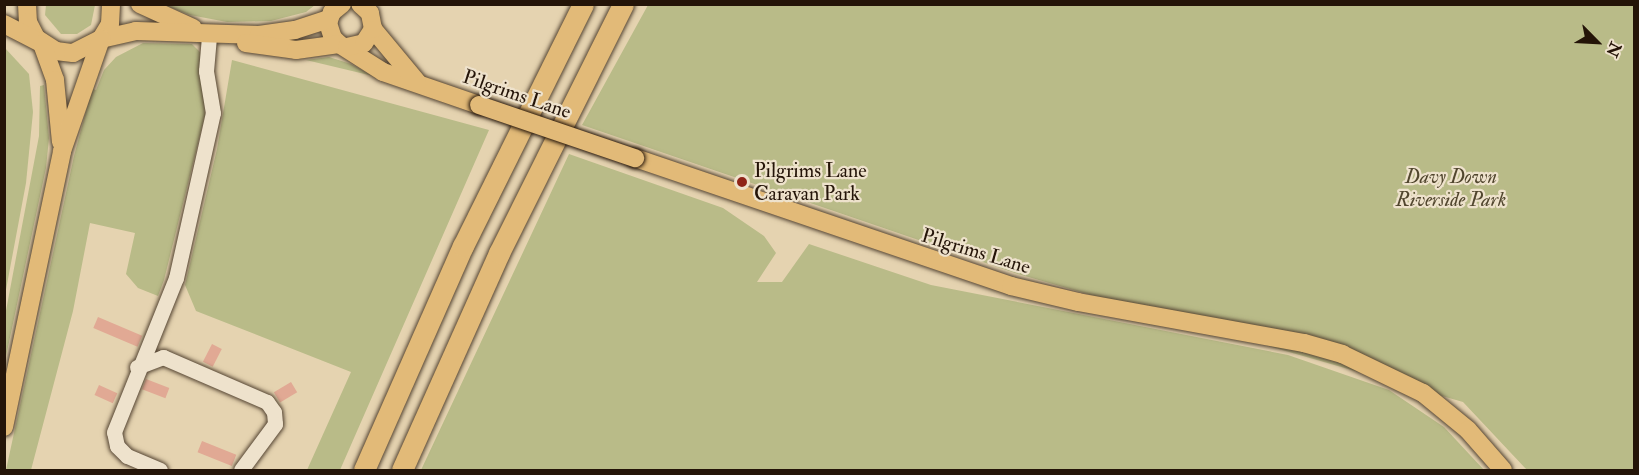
<!DOCTYPE html>
<style>
body{margin:0}
#map{position:relative;width:1639px;height:475px;overflow:hidden;background:#e5d3b0;font-family:"IM FELL Double Pica",serif}
div>[style]{position:absolute}
[style*='--x']{left:calc(var(--x)*1px);top:calc(var(--y)*1px);width:calc(var(--w)*1px);rotate:calc(var(--a)*1deg)}
.green>*{inset:0;background:#b9bb88}
.building>*{inset:0;background:#e1a994;transform-origin:0 0}
.roads{filter:drop-shadow(0 0 2px #544432) drop-shadow(0 0 2px #544432)}
.minor>*{height:15px;margin:-7.5px;padding:0 7.5px;transform-origin:7.5px;border-radius:7.5px;background:#eee2cc}
.major>*{height:18px;margin:-9px;padding:0 9px;transform-origin:9px;border-radius:9px;background:#e2ba78}
.highway>*{height:21px;margin:-10.5px;padding:0 10.5px;transform-origin:10.5px;border-radius:10.5px;background:#e2ba78}
.bridges{filter:drop-shadow(0 0 2px #241408) drop-shadow(0 0 2px #241408)}
.major-bridge>*{height:18px;margin:-9px;padding:0 9px;transform-origin:9px;border-radius:9px;background:#e2ba78}
.dots>*{width:16px;height:16px;translate:-50% -50%;box-sizing:border-box;border:3px solid #eee2cc;border-radius:50%}
span{translate:-50% -50%;white-space:nowrap;text-align:center;line-height:1.15;-webkit-text-stroke:4.5px #eee2cc;paint-order:stroke}
.street-label{font-size:20px;color:#241408}
.poi-label{font-size:20px;color:#241408}
.left{translate:0 -50%;text-align:left}
.park-label{font-size:20px;color:#51462e;font-style:italic}
.frame{position:absolute;inset:0;border:6px solid #241408;pointer-events:none}
.north{position:absolute;left:1567px;top:12px;width:60px;height:60px;-webkit-text-stroke:4px #eee2cc;paint-order:stroke;rotate:114deg;font-size:16px;font-weight:700;line-height:24px;text-align:center;color:#241408}
.north::after{content:'';display:block;margin:auto;width:21px;height:27px;background:#241408;clip-path:polygon(50% 0,100% 100%,50% 72%,0 100%)}
</style>
<div id="map">
<div class="green">
<i style="clip-path:polygon(95px 5px,91px 25px,77px 34px,61px 34px,45px 15px,46px 5px)"></i>
<i style="clip-path:polygon(164px 5px,308px 6px,315px 5px,306px 12px,271px 21px,227px 22px,190px 15px)"></i>
<i style="clip-path:polygon(648px 5px,1634px 5px,1634px 470px,1527px 470px,1463px 402px,1018px 274px,582px 125px)"></i>
<i style="clip-path:polygon(143px 43px,192px 44px,201px 53px,205px 115px,164px 280px,158px 296px,138px 288px,126px 274px,135px 233px,90px 223px,73px 311px,31px 470px,6px 470px,74px 156px,92px 89px,96px 90px,104px 70px,116px 57px)"></i>
<i style="clip-path:polygon(5px 48px,29px 74px,33px 112px,26px 183px,5px 295px)"></i>
<i style="clip-path:polygon(329px 57px,351px 64px,373px 76px,306px 60px)"></i>
<i style="clip-path:polygon(232px 60px,489px 130px,340px 470px,307px 470px,351px 372px,196px 311px,185px 285px,217px 149px)"></i>
<i style="clip-path:polygon(44px 85px,49px 138px,46px 168px,5px 361px,5px 316px,39px 136px,40px 86px)"></i>
<i style="clip-path:polygon(569px 154px,723px 208px,764px 236px,776px 253px,757px 282px,782px 282px,809px 244px,931px 285px,1288px 355px,1389px 390px,1444px 427px,1484px 470px,421px 470px)"></i>
</div>
<div class="building">
<i style="left:98px;top:317px;width:48px;height:12px;rotate:23deg"></i>
<i style="left:212px;top:344px;width:11px;height:20px;rotate:27deg"></i>
<i style="left:146px;top:379px;width:25px;height:11px;rotate:21deg"></i>
<i style="left:291px;top:382px;width:12px;height:20px;rotate:59deg"></i>
<i style="left:99px;top:385px;width:20px;height:11px;rotate:24deg"></i>
<i style="left:202px;top:441px;width:37px;height:12px;rotate:22deg"></i>
</div>
<div class="roads">
<div class="minor">
<i style="--x:137;--y:367;--w:28;--a:-21"></i>
<i style="--x:163;--y:357;--w:113;--a:23.4"></i>
<i style="--x:267;--y:402;--w:12;--a:55"></i>
<i style="--x:274;--y:412;--w:12;--a:85"></i>
<i style="--x:275;--y:424;--w:57;--a:126.5"></i>
<i style="--x:160;--y:470;--w:36;--a:-157"></i>
<i style="--x:127;--y:456;--w:14;--a:-135"></i>
<i style="--x:117;--y:446;--w:14;--a:-102"></i>
<i style="--x:114;--y:432;--w:166;--a:-68.1"></i>
<i style="--x:176;--y:278;--w:169;--a:-77.4"></i>
<i style="--x:213;--y:113;--w:43;--a:-99.5"></i>
<i style="--x:206;--y:71;--w:37;--a:-85"></i>
</div>
<div class="major">
<i style="--x:27;--y:4;--w:18;--a:87"></i>
<i style="--x:28;--y:22;--w:18;--a:63"></i>
<i style="--x:36;--y:38;--w:24;--a:33"></i>
<i style="--x:56;--y:51;--w:17;--a:7"></i>
<i style="--x:73;--y:53;--w:31;--a:-27"></i>
<i style="--x:101;--y:39;--w:17;--a:-59"></i>
<i style="--x:110;--y:24;--w:20;--a:-87"></i>
<i style="--x:140;--y:4;--w:58;--a:24.4"></i>
<i style="--x:342;--y:4;--w:13;--a:141"></i>
<i style="--x:332;--y:12;--w:12;--a:110"></i>
<i style="--x:328;--y:23;--w:16;--a:72"></i>
<i style="--x:333;--y:38;--w:8;--a:45"></i>
<i style="--x:339;--y:44;--w:52;--a:32.5"></i>
<i style="--x:383;--y:72;--w:102;--a:19"></i>
<i style="--x:4;--y:24;--w:42;--a:27.2"></i>
<i style="--x:373;--y:29;--w:69;--a:50.3"></i>
<i style="--x:101;--y:39;--w:36;--a:-13"></i>
<i style="--x:136;--y:31;--w:123;--a:1.9"></i>
<i style="--x:259;--y:35;--w:36;--a:-8"></i>
<i style="--x:295;--y:30;--w:36;--a:-18"></i>
<i style="--x:246;--y:43;--w:50;--a:8"></i>
<i style="--x:296;--y:50;--w:43;--a:-7.9"></i>
<i style="--x:42;--y:44;--w:38;--a:70"></i>
<i style="--x:55;--y:80;--w:62;--a:84.5"></i>
<i style="--x:347;--y:47;--w:17;--a:-13"></i>
<i style="--x:364;--y:43;--w:17;--a:-57"></i>
<i style="--x:373;--y:29;--w:16;--a:-101"></i>
<i style="--x:370;--y:13;--w:13;--a:-138"></i>
<i style="--x:635;--y:158;--w:397;--a:18.8"></i>
<i style="--x:1011;--y:286;--w:69;--a:13.4"></i>
<i style="--x:1078;--y:302;--w:230;--a:10.3"></i>
<i style="--x:1304;--y:343;--w:40;--a:16"></i>
<i style="--x:1342;--y:354;--w:90;--a:25.7"></i>
<i style="--x:1423;--y:393;--w:58;--a:39.4"></i>
<i style="--x:1468;--y:430;--w:53;--a:48.8"></i>
<i style="--x:4;--y:427;--w:282;--a:-78.1"></i>
<i style="--x:62;--y:151;--w:119;--a:-70.8"></i>
</div>
<div class="highway">
<i style="--x:364;--y:470;--w:245;--a:-66.2"></i>
<i style="--x:463;--y:246;--w:270;--a:-63.6"></i>
<i style="--x:402;--y:470;--w:238;--a:-65.9"></i>
<i style="--x:499;--y:253;--w:278;--a:-63.5"></i>
</div>
</div>
<div class="bridges">
<div class="major-bridge">
<i style="--x:479;--y:105;--w:165;--a:18.8"></i>
</div>
</div>
<div class="dots">
<i style="left:742px;top:182px;background:#8f2418"></i>
</div>
<div class="street-label">
<span style="left:517px;top:94px;rotate:19deg">Pilgrims Lane</span>
<span style="left:976px;top:251px;rotate:17deg">Pilgrims Lane</span>
</div>
<div class="poi-label">
<span class="left" style="left:754px;top:182px">Pilgrims Lane<br>Caravan Park</span>
</div>
<div class="park-label">
<span style="left:1451px;top:188px">Davy Down<br>Riverside Park</span>
</div>
<div class="frame"></div>
<div class="north">N</div>
</div>
